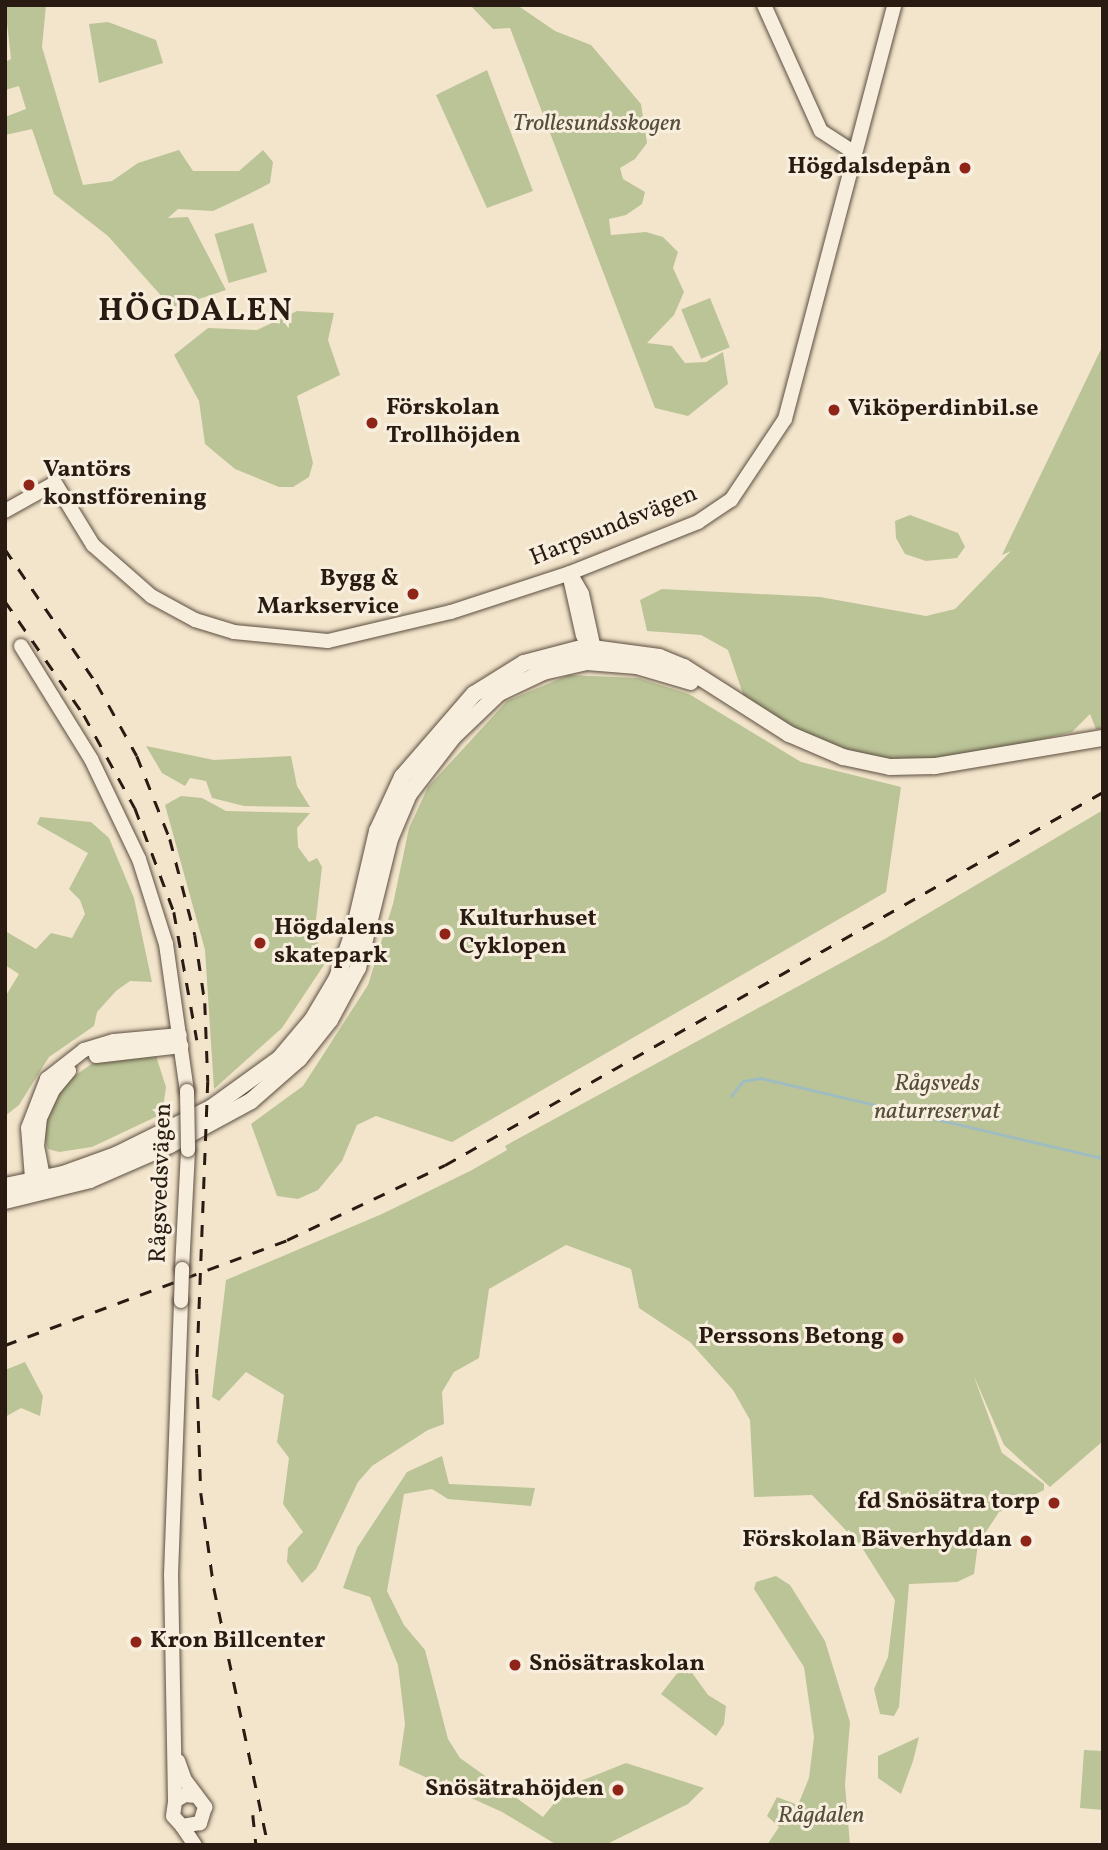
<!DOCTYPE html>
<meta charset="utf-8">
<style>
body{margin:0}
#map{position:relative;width:1108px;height:1850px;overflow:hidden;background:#f3e5cb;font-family:Vollkorn,serif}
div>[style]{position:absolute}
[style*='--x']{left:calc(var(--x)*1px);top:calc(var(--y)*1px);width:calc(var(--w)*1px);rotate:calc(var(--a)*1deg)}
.green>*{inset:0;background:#bbc497;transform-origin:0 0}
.stream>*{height:2.5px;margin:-1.25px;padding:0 1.25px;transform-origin:1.25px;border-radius:1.25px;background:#9fbdc0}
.roads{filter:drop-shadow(0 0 2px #5c4e40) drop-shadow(0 0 2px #5c4e40)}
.tertiary>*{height:14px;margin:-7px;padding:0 7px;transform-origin:7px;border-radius:7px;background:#f7eedd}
.secondary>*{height:16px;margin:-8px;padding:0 8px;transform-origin:8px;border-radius:8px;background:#f7eedd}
.rail>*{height:2.5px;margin-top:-1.25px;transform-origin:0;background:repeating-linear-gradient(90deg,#291b12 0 12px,transparent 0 24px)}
.bridges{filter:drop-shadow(0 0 2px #5c4e40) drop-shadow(0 0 2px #5c4e40)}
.tertiary-bridge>*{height:14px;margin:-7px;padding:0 7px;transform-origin:7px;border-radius:7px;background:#f7eedd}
.dots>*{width:19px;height:19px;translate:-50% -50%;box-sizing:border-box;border:4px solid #f7eedd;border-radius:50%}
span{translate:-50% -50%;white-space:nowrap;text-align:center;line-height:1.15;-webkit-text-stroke:6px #f7eedd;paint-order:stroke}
.park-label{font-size:24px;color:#554e3a;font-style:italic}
.poi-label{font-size:24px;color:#291b12;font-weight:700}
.right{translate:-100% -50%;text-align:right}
.left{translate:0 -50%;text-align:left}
.street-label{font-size:24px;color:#291b12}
.district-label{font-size:32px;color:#291b12;font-weight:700;letter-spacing:2px}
.frame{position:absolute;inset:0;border:7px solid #291b12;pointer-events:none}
</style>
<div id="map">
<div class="green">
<i style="clip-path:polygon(5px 5px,46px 5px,42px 47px,83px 185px,112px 181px,138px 163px,179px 150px,193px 171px,239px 171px,263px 150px,273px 162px,270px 183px,249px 194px,213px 211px,178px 209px,168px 218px,188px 217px,226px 290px,172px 308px,108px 236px,54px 194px,32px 129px,5px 135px,5px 117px,26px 109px,19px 86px,5px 90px,5px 62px,11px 59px)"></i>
<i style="clip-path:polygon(470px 5px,517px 5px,555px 31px,591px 45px,641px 104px,647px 143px,635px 159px,620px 168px,623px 179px,645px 192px,642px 204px,626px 215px,609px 219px,611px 235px,646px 232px,663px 237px,678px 252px,673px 268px,684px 292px,674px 315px,647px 343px,672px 346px,685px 363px,706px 362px,723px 352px,728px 384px,688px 416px,655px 408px,510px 28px,493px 29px)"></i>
<i style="clip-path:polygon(108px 22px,156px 40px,163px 63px,99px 83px,89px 24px)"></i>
<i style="clip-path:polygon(487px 70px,533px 191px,487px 208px,436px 95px)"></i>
<i style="left:253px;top:223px;width:51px;height:40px;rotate:74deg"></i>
<i style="left:710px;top:298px;width:53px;height:31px;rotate:68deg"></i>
<i style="clip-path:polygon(297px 311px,334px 313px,328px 340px,340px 375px,297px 396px,313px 463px,309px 477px,293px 487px,279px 487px,235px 469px,205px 444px,199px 401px,174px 355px,208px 328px,257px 330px)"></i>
<i style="clip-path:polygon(1103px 345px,1103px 729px,1096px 729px,1090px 714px,1072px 732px,1006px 748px,905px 763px,863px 757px,789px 729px,744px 697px,728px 650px,701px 635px,647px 631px,640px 600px,662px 589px,820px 597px,926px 616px,955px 609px,1011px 551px,1002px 555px)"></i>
<i style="clip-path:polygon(910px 515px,958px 533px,965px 547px,957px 558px,926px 561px,905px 554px,896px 538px,895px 521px)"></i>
<i style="clip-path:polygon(569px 675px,638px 678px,689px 694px,801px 762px,901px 787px,886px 892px,452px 1142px,376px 1116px,357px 1125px,342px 1161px,318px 1190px,298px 1199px,277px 1196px,251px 1124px,303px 1086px,368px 985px,393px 904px,409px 828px,428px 787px,507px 701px)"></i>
<i style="clip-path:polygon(146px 746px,214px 760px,291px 756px,297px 786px,310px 807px,244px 806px,212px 798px,206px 781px,190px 778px,185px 786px,162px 773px)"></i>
<i style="clip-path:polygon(181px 796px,202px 798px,226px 811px,310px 813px,297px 828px,298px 847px,309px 862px,317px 858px,322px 867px,314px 937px,328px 959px,282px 1028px,214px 1089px,205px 950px,165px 805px)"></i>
<i style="clip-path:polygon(1103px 810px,1103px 1441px,1050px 1487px,1004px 1445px,973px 1374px,1002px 1453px,1044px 1484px,1044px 1490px,999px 1512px,978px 1544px,974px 1574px,957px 1582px,909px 1584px,899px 1707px,894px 1716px,880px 1714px,874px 1689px,888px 1657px,895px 1600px,861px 1546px,812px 1495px,754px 1497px,750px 1420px,733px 1390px,690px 1342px,639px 1308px,631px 1269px,566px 1245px,489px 1289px,479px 1358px,454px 1372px,442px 1392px,444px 1424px,428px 1430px,372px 1466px,358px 1482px,316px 1569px,302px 1583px,287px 1562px,288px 1548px,303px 1532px,283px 1504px,289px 1458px,277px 1442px,284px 1395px,246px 1372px,219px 1401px,212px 1397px,226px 1280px,382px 1214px,472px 1170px,507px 1150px,505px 1146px,883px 940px)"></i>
<i style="clip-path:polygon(40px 817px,91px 822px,109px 838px,134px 898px,152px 982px,130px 981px,116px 991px,97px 1012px,94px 1026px,49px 1057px,19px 1105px,5px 1116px,5px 997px,19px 974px,5px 965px,5px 931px,36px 949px,51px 933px,72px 938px,85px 914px,80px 900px,69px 889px,88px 853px,37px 824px)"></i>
<i style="clip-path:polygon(147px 1054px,156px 1056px,166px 1087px,162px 1114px,92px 1147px,59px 1152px,48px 1149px,44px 1137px,47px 1116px,64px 1083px,96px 1061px)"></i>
<i style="clip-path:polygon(25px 1362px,43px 1396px,40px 1416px,21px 1408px,5px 1417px,5px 1370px)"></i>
<i style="clip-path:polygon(442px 1456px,449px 1484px,535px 1488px,531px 1506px,448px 1499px,432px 1489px,404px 1494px,387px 1591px,404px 1625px,425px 1650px,448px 1739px,460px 1758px,543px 1817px,568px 1786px,626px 1763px,704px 1788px,688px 1804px,605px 1845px,557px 1845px,502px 1812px,399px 1765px,405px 1724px,398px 1665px,370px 1597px,343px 1588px,357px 1548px,407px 1472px)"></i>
<i style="clip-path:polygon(776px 1576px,790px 1585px,825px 1641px,850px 1722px,845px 1785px,850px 1845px,767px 1845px,779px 1827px,767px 1816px,777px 1797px,798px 1805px,809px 1778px,814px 1737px,804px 1667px,754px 1589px,756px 1582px)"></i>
<i style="clip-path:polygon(685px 1663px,708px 1695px,726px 1706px,724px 1724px,716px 1736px,661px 1694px)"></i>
<i style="clip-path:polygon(919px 1737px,913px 1761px,901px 1794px,878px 1778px,878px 1756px)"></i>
<i style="clip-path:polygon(1084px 1750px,1103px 1751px,1103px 1810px,1080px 1808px)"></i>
</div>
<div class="stream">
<i style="--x:731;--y:1096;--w:19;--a:-51"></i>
<i style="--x:743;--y:1081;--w:18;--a:-9"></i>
<i style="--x:761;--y:1078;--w:351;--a:13.2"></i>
</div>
<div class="roads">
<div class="tertiary">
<i style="--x:764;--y:5;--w:138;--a:65.7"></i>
<i style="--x:821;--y:131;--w:38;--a:33"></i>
<i style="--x:5;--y:511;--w:57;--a:-29.2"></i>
<i style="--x:55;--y:483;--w:73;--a:58.5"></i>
<i style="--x:93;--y:545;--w:77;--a:41.3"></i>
<i style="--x:151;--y:596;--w:50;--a:28.6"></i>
<i style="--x:195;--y:620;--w:41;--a:17.1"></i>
<i style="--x:234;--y:632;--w:94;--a:5.5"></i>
<i style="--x:328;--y:641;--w:126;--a:-13.3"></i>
<i style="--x:451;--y:612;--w:125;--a:-18.1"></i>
<i style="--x:570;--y:573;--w:138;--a:-21.7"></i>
<i style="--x:698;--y:522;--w:40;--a:-34"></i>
<i style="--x:731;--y:500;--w:97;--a:-56.3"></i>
<i style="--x:785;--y:419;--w:428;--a:-75.2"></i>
<i style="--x:570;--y:573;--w:24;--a:60"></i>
<i style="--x:582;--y:594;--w:66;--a:77.7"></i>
<i style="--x:570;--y:578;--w:59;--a:77.4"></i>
<i style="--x:21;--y:646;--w:133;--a:58.2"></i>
<i style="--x:91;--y:759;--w:111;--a:64.4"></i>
<i style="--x:139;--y:859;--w:89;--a:72.4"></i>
<i style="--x:166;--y:944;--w:148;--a:81.9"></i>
<i style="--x:96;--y:1056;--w:86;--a:-6.7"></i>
<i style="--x:45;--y:1187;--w:42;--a:-101"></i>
<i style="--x:37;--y:1146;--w:28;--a:-84"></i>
<i style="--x:40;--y:1118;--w:31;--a:-65"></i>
<i style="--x:53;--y:1090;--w:25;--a:-50"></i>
<i style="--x:33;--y:1191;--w:63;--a:-94.5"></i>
<i style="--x:28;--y:1128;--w:53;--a:-68.8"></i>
<i style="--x:47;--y:1079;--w:47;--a:-38.1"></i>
<i style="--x:84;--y:1050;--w:31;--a:-17"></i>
<i style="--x:114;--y:1041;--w:66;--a:-5.2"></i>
<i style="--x:182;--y:1269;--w:119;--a:-87.1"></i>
<i style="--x:178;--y:1761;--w:20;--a:70"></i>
<i style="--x:185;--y:1780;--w:34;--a:53"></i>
<i style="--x:205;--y:1807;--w:17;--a:107"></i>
<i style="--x:200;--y:1823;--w:18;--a:171"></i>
<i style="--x:182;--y:1826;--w:13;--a:-132"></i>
<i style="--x:173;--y:1816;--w:15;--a:-82"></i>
<i style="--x:175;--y:1801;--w:12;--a:-31"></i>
<i style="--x:185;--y:1795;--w:11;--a:5"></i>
<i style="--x:175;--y:1801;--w:226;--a:-91"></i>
<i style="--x:171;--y:1575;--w:274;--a:-87.9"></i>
<i style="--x:182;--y:1826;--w:23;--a:56"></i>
</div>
<div class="secondary">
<i style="--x:5;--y:1186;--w:59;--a:-11.7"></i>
<i style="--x:63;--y:1174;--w:56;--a:-19.7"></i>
<i style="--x:116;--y:1155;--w:106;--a:-26.3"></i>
<i style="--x:211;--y:1108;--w:85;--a:-35.9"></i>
<i style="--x:280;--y:1058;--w:50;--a:-49.9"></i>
<i style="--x:312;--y:1020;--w:49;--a:-59.2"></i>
<i style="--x:337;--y:978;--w:51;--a:-70.5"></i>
<i style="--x:354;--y:930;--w:102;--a:-76.9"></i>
<i style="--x:377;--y:831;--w:60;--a:-65.2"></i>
<i style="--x:402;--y:777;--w:110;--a:-49.1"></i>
<i style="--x:474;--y:694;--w:59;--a:-31.8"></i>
<i style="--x:524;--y:663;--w:63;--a:-14.7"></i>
<i style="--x:585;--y:647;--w:75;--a:7.7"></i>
<i style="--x:659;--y:657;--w:27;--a:22"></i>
<i style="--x:684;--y:667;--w:125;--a:32.5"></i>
<i style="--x:789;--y:734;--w:59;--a:23.1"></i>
<i style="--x:843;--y:757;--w:48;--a:12"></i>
<i style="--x:890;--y:767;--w:45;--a:-1.3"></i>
<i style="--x:935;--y:766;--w:170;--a:-9.5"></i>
<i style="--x:5;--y:1201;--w:88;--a:-13.9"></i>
<i style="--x:90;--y:1180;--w:87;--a:-23.6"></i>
<i style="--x:170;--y:1145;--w:92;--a:-28.5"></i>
<i style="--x:251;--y:1101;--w:64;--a:-41.2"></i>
<i style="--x:299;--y:1059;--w:50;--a:-51.5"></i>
<i style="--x:330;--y:1020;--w:59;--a:-61.7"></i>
<i style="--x:358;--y:968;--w:133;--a:-76.1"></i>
<i style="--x:390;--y:839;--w:49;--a:-67.1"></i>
<i style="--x:409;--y:794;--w:72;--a:-52.3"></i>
<i style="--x:453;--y:737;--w:64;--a:-43.7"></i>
<i style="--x:499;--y:693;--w:49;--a:-25.5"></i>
<i style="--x:543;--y:672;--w:45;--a:-12.8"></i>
<i style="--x:587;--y:662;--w:50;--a:4.6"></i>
<i style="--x:637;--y:666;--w:56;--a:16.5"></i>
</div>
</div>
<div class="rail">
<i style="--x:5;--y:549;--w:163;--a:55.7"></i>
<i style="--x:97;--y:684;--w:82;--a:60.9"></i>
<i style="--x:137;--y:756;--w:89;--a:68.3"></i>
<i style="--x:170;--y:839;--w:99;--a:75.4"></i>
<i style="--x:195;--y:935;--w:69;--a:81.6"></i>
<i style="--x:205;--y:1003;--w:78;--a:87.8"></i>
<i style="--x:208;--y:1081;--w:292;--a:92.2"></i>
<i style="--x:197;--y:1373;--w:120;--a:88.1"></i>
<i style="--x:201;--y:1493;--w:96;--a:82.2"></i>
<i style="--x:214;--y:1588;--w:263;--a:78.1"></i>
<i style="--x:5;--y:601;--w:139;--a:55.3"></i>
<i style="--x:84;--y:715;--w:106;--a:61.3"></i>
<i style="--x:135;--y:808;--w:111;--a:69.4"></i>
<i style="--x:174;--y:912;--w:130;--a:79.8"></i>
<i style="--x:5;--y:1345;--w:301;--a:-20.4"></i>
<i style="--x:287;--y:1240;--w:175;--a:-25.4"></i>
<i style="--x:445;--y:1165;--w:756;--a:-29.55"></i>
<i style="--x:253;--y:1815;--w:30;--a:84"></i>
</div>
<div class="bridges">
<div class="tertiary-bridge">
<i style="--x:187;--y:1091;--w:59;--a:89"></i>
<i style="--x:181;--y:1301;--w:32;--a:-88"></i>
</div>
</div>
<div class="dots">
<i style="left:965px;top:168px;background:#8f2418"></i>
<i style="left:834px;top:410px;background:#8f2418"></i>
<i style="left:372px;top:423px;background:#8f2418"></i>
<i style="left:29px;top:485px;background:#8f2418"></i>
<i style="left:413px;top:594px;background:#8f2418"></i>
<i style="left:445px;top:934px;background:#8f2418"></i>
<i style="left:260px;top:943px;background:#8f2418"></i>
<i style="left:898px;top:1338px;background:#8f2418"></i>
<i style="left:1054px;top:1503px;background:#8f2418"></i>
<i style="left:1026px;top:1541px;background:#8f2418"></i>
<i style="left:136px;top:1642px;background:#8f2418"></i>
<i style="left:515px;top:1665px;background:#8f2418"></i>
<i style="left:618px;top:1790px;background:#8f2418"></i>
</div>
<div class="park-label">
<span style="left:597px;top:125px">Trollesundsskogen</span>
<span style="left:937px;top:1099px">Rågsveds<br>naturreservat</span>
<span style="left:821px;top:1817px">Rågdalen</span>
</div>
<div class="poi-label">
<span class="right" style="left:951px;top:168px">Högdalsdepån</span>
<span class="left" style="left:386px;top:423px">Förskolan<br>Trollhöjden</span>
<span class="left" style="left:848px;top:410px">Viköperdinbil.se</span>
<span class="left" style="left:43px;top:485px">Vantörs<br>konstförening</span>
<span class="right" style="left:399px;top:594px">Bygg &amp;<br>Markservice</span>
<span class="left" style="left:459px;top:934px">Kulturhuset<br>Cyklopen</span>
<span class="left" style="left:274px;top:943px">Högdalens<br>skatepark</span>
<span class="right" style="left:884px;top:1338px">Perssons Betong</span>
<span class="right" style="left:1040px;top:1503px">fd Snösätra torp</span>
<span class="right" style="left:1012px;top:1541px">Förskolan Bäverhyddan</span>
<span class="left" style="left:150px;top:1642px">Kron Billcenter</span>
<span class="left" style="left:529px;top:1665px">Snösätraskolan</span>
<span class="right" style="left:604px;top:1790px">Snösätrahöjden</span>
</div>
<div class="street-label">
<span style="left:614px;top:527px;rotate:-22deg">Harpsundsvägen</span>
<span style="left:162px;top:1183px;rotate:-88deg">Rågsvedsvägen</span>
</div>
<div class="district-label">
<span style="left:196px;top:312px">HÖGDALEN</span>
</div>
<div class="frame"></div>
</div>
